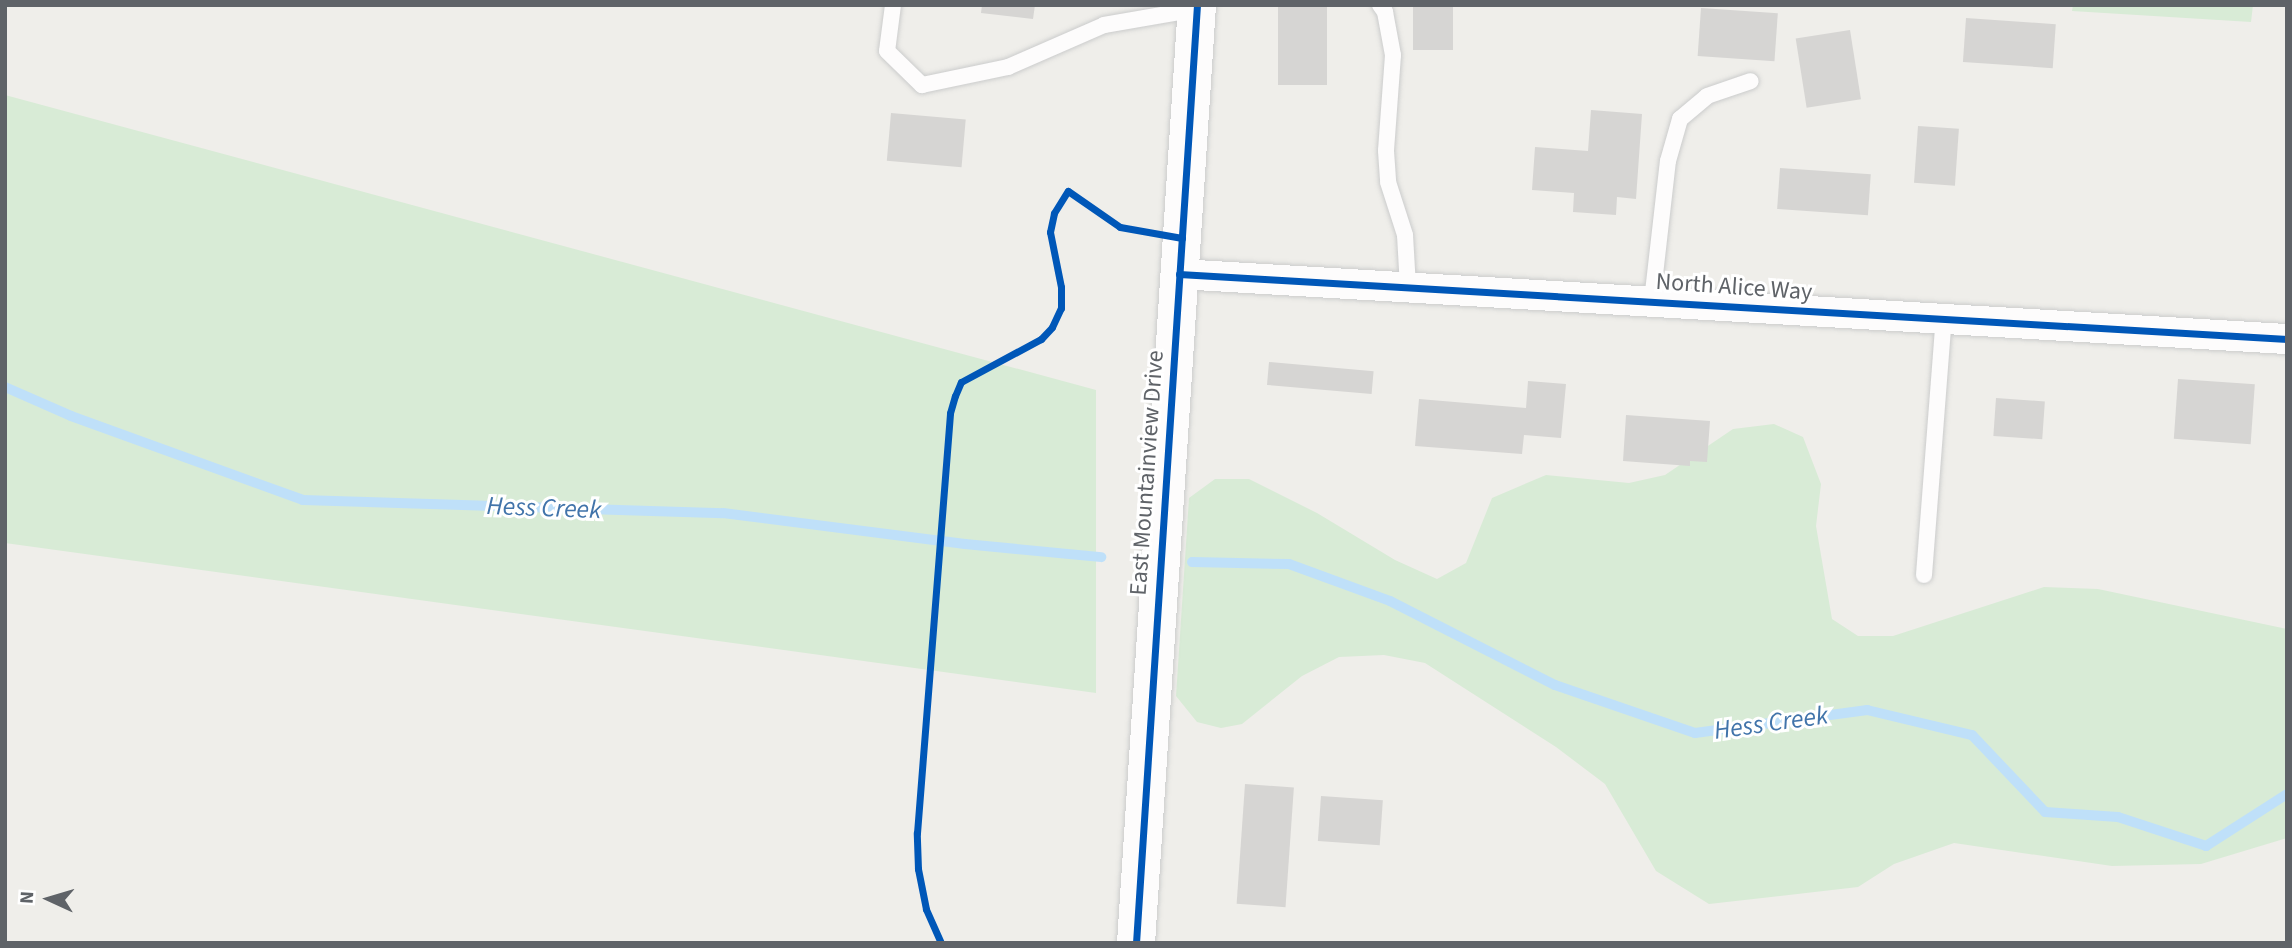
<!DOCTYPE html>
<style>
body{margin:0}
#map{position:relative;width:2292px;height:948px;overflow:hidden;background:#efeeea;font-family:"Source Sans 3",sans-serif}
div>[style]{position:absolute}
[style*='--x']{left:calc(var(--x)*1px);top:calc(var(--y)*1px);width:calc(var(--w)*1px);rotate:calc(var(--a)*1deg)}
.green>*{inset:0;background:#d8ebd6}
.stream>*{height:10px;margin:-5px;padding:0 5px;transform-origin:5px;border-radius:5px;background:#bfe0f9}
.building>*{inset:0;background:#d6d5d3;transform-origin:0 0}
.roads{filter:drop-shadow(0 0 2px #cbcccc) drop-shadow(0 0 2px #cbcccc)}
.lane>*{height:16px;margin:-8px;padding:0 8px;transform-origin:8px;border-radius:8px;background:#fdfcfc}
.street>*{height:30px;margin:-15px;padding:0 15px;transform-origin:15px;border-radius:15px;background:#fdfcfc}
.secondary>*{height:38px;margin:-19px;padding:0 19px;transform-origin:19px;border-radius:19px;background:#fdfcfc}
.cycleway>*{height:7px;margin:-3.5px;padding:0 3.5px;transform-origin:3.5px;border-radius:3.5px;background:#0057b8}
span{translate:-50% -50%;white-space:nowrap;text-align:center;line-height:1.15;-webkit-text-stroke:6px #fff;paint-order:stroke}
.street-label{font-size:24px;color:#5f6368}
.water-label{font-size:26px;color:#4174aa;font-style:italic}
.frame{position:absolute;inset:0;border:7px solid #5f6368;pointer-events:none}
.north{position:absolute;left:14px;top:864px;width:70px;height:70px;-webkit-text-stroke:5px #fff;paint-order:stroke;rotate:274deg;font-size:19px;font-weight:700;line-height:28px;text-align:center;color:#5f6368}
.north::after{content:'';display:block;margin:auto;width:24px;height:32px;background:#5f6368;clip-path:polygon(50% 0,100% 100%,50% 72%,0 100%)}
</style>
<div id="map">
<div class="green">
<i style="clip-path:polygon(2073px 5px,2253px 5px,2251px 22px,2072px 11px)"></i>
<i style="clip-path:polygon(5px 95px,1096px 390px,1096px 693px,5px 543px)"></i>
<i style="clip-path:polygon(1774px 424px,1803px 437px,1821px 484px,1816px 526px,1832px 619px,1858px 636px,1893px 636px,2044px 587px,2098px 589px,2287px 629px,2287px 838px,2201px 864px,2112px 866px,1954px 843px,1894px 864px,1858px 887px,1709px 904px,1656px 871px,1605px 784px,1556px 747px,1425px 663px,1384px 655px,1339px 657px,1302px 676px,1242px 724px,1221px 728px,1197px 722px,1176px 696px,1189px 498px,1215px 479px,1249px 479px,1317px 513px,1395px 560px,1437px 579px,1466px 563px,1492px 498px,1546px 475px,1629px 483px,1665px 475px,1733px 429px)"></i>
</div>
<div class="stream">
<i style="--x:5;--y:387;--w:72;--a:23.7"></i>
<i style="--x:71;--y:416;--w:247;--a:19.9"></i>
<i style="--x:303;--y:500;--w:420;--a:1.8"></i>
<i style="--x:723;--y:513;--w:244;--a:7.3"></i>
<i style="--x:965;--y:544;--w:137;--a:5.5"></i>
<i style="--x:1192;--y:562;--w:97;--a:1.2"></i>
<i style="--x:1289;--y:564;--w:108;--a:20.1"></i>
<i style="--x:1390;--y:601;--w:185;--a:27"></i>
<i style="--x:1555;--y:685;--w:148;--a:18.9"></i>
<i style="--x:1695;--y:733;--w:174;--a:-7.6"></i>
<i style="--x:1867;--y:710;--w:108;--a:13.4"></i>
<i style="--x:1972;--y:735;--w:106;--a:46.5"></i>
<i style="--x:2045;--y:812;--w:73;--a:3.9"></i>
<i style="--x:2118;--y:817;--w:93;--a:18.2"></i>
<i style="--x:2206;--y:846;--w:96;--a:-32.7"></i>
</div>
<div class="building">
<i style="clip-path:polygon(982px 5px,1035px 5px,1033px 19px,981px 13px)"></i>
<i style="left:1278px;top:5px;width:49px;height:80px"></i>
<i style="left:1413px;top:5px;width:40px;height:45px"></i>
<i style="left:1701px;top:8px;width:77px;height:48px;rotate:4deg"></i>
<i style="left:1966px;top:18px;width:90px;height:44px;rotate:4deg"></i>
<i style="left:1850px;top:30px;width:70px;height:55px;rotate:81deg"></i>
<i style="clip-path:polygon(1591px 110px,1642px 114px,1636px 199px,1617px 197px,1616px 215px,1573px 212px,1574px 193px,1532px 190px,1535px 147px,1588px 151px)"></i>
<i style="left:891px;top:113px;width:75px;height:48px;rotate:5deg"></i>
<i style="left:1918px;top:126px;width:41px;height:57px;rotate:4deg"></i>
<i style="left:1780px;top:168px;width:91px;height:41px;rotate:4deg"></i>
<i style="left:1269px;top:362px;width:105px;height:23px;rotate:5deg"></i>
<i style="left:2178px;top:379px;width:77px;height:60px;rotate:4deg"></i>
<i style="clip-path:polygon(1528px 381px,1566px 384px,1561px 438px,1524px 435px,1522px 454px,1415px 446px,1419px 399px,1526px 408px)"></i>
<i style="left:1996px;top:398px;width:49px;height:38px;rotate:4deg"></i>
<i style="clip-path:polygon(1626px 415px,1710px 421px,1707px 462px,1690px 461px,1690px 466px,1623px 461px)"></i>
<i style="left:1245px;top:784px;width:49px;height:120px;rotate:4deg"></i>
<i style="left:1321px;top:796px;width:62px;height:45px;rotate:4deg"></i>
</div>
<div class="roads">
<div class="lane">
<i style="--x:893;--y:5;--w:46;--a:97.4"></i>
<i style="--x:887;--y:51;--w:49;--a:44.2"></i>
<i style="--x:922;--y:85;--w:88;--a:-11.8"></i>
<i style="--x:1008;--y:67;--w:105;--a:-23.6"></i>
<i style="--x:1104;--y:25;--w:94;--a:-9.8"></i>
<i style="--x:1380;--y:5;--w:9;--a:54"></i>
<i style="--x:1385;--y:12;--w:44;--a:79.5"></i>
<i style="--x:1393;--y:55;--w:96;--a:94.2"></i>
<i style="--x:1386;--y:151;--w:31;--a:86"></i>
<i style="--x:1388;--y:182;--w:56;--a:72.2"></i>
<i style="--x:1405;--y:235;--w:52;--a:86.7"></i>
<i style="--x:1652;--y:301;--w:141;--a:-83.5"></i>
<i style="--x:1668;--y:161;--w:44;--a:-74.1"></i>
<i style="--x:1680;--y:119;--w:35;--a:-40"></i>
<i style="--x:1707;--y:96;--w:46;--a:-18.8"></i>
<i style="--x:1924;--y:575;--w:258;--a:-85.6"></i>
</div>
<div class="street">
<i style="--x:1179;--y:274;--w:1110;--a:3.36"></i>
</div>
<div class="secondary">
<i style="--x:1136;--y:943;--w:940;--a:-86.28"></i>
</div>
</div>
<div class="cycleway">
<i style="--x:1179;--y:274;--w:1110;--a:3.36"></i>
<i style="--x:941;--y:943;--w:37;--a:-114"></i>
<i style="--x:926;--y:909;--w:41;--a:-101.3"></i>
<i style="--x:918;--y:869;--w:36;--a:-92"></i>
<i style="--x:917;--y:833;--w:421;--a:-85.5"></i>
<i style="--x:950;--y:413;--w:18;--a:-74"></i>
<i style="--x:955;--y:396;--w:15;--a:-67"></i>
<i style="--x:961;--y:382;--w:91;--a:-28.3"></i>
<i style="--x:1041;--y:339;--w:16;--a:-47"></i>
<i style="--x:1052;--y:327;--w:21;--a:-65"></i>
<i style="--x:1061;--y:308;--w:21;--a:-90"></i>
<i style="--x:1061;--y:287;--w:56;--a:-101.3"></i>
<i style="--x:1050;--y:232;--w:19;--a:-78"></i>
<i style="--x:1054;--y:213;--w:26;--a:-58"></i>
<i style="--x:1068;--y:191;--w:63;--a:34.7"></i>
<i style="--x:1120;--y:227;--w:63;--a:10.1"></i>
<i style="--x:1136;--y:943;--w:940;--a:-86.28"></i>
</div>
<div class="street-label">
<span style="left:1734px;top:287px;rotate:4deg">North Alice Way</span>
<span style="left:1147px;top:473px;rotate:-86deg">East Mountainview Drive</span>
</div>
<div class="water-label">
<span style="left:544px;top:508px;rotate:2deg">Hess Creek</span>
<span style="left:1771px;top:723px;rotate:-8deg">Hess Creek</span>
</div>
<div class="frame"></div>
<div class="north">N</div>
</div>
